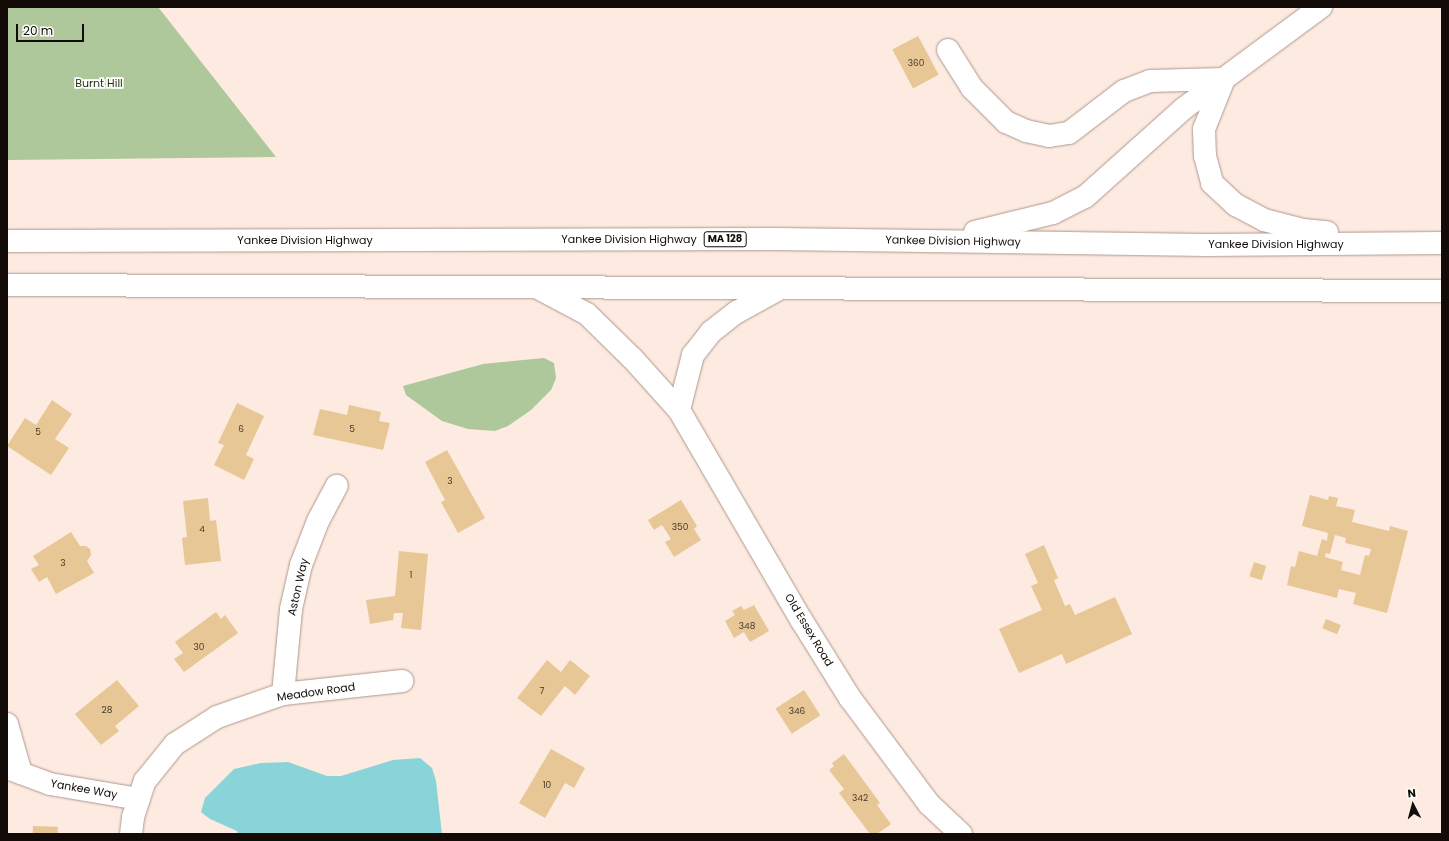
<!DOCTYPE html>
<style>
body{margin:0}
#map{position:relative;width:1449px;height:841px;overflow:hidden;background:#fdeae0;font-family:Poppins,sans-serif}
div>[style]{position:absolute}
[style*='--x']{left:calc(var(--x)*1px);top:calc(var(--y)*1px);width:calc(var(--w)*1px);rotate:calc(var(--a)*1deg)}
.green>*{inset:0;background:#aec79b}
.water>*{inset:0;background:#89d4d9}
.building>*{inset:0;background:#e7c795;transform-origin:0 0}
.roads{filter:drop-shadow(0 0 1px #ae988c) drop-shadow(0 0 1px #ae988c)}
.minor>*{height:22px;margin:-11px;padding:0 11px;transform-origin:11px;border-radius:11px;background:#fff}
.major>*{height:22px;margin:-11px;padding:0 11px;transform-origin:11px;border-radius:11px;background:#fff}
.highway>*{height:22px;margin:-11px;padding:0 11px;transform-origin:11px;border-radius:11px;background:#fff}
span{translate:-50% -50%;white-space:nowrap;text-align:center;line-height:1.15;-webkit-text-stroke:3.5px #fff;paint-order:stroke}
.number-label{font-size:9px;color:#473a2a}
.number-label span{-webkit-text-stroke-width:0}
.shield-label span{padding:1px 3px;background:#fff;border:1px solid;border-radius:3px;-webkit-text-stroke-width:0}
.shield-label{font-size:10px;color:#120b07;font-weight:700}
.park-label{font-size:11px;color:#1f300c}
.street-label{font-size:11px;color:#120b07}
.frame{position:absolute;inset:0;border:8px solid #120b07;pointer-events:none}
.north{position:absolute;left:1393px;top:785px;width:40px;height:40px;-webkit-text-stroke:3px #fff;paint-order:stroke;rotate:354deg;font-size:11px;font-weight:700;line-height:16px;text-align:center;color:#120b07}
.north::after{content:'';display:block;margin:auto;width:14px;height:18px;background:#120b07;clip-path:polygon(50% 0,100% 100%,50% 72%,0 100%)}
.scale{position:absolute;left:16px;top:24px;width:68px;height:18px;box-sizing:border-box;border:2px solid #120b07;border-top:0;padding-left:5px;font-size:12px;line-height:14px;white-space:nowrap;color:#120b07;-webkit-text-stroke:3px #fff;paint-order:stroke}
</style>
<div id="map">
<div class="green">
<i style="clip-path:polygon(7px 7px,158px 7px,276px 157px,7px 160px)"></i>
<i style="clip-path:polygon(544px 358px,554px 363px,556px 378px,551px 390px,531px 410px,508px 426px,495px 431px,468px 429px,442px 421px,406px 395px,403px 386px,483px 364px)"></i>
</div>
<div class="water">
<i style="clip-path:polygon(420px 758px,432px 768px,436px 781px,442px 834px,238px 834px,237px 831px,210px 819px,201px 812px,205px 798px,234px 769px,261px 763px,288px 762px,327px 776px,341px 776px,393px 760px)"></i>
</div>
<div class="building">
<i style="left:918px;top:36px;width:44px;height:29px;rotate:62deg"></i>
<i style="clip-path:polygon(52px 400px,72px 414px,55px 439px,69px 448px,51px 475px,7px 446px,25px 418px,36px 425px)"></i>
<i style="clip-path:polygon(237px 403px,264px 416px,246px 455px,254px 459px,244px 480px,214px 465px,224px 445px,218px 443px)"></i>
<i style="clip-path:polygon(349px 405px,381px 412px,379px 421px,390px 423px,383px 450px,313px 435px,320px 409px,347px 415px)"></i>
<i style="clip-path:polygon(447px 450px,485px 518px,458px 533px,441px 502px,445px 500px,425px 462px)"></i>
<i style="clip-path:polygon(evenodd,1310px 495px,1328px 500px,1329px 496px,1338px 498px,1336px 506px,1355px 510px,1352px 522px,1389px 531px,1390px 526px,1408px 531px,1387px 613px,1353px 604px,1356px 593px,1339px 589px,1337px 598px,1287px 585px,1291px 566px,1295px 567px,1299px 551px,1317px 556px,1322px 539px,1327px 541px,1328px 533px,1302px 526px,1310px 495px,1335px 535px,1346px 538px,1345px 543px,1371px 549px,1369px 556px,1365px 555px,1360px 575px,1341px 570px,1343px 562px,1325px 557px,1326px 553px,1330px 554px,1335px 535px)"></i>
<i style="clip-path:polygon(208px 498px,210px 521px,216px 520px,221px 561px,185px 565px,182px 538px,187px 537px,183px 501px)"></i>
<i style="clip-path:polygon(681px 500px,697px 526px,694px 529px,701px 540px,674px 557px,665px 542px,671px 539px,662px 525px,654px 530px,648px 520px)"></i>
<i style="clip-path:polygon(71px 532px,80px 546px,86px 546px,90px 549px,91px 555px,87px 561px,94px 573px,56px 594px,47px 577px,39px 582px,31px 569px,39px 565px,33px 556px)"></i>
<i style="clip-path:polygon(1044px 545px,1058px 578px,1054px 580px,1065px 606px,1070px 604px,1075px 615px,1115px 597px,1132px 634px,1066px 664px,1062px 654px,1019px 673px,999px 629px,1042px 610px,1031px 586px,1038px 583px,1025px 554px)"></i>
<i style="clip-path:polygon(399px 551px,428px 554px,421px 630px,401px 628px,403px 613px,394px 613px,393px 620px,370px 624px,366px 600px,395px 596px)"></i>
<i style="left:1254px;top:562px;width:13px;height:15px;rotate:18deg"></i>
<i style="clip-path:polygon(754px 605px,769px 631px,750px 642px,744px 632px,734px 638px,725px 621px,735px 615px,732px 611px,741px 606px,744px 610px)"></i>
<i style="clip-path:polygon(216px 612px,221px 619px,225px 615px,238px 633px,184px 672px,174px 659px,183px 653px,175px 642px)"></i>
<i style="left:1326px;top:619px;width:16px;height:10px;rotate:22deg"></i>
<i style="clip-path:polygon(547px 660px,561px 672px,570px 660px,590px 676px,575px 695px,565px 686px,541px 716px,517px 698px)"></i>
<i style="clip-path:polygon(117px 680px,139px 706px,115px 726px,119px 731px,101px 745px,75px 714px)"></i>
<i style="left:804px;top:690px;width:30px;height:34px;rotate:57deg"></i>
<i style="clip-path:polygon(551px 749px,585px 768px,574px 788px,565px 783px,545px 818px,519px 803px)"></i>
<i style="clip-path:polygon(844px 754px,880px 803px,877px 805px,891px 824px,877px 834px,870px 834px,839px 793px,844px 789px,829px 770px,834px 766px,832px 763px)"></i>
<i style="left:33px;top:826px;width:25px;height:8px;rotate:2deg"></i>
</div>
<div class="roads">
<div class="minor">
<i style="--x:948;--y:50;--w:45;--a:57.7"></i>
<i style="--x:972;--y:88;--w:48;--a:45"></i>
<i style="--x:1006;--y:122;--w:22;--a:24"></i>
<i style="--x:1026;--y:131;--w:24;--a:12"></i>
<i style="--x:1049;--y:136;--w:20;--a:-9"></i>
<i style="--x:1069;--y:133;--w:69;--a:-37.4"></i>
<i style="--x:1124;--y:91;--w:28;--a:-21"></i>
<i style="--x:1150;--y:81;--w:74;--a:-1.5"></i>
<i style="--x:283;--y:694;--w:85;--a:-84.6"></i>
<i style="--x:291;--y:609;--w:45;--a:-77.2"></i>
<i style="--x:301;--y:565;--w:47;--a:-68.9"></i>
<i style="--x:318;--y:521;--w:40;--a:-62"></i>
<i style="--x:7;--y:724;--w:51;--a:74.1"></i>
<i style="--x:7;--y:768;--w:46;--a:20.4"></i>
<i style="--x:50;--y:784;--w:90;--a:9.6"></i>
<i style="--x:131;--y:834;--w:17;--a:-83"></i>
<i style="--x:133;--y:817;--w:38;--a:-72"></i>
<i style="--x:145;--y:781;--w:48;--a:-51"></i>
<i style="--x:175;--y:744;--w:50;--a:-32.7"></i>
<i style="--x:217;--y:717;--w:70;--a:-19.2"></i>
<i style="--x:283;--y:694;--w:120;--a:-6.2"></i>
</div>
<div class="major">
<i style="--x:679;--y:410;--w:244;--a:59.8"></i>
<i style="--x:802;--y:621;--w:91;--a:58.1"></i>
<i style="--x:850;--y:698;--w:132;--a:53.3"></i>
<i style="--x:929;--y:804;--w:44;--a:43.2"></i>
</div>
<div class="highway">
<i style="--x:1224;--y:79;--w:54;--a:111.8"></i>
<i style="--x:1204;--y:129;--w:27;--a:88"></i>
<i style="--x:1205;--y:156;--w:28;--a:75"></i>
<i style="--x:1212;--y:183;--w:33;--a:43"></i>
<i style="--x:1236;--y:205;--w:32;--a:28"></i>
<i style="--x:1264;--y:220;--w:40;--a:14.4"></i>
<i style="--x:1303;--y:230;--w:24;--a:5"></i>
<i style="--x:975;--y:232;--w:80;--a:-13.7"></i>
<i style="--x:1053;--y:213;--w:36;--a:-27"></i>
<i style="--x:1085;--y:197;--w:132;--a:-41.9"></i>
<i style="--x:1183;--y:109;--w:172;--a:-36.5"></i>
<i style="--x:7;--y:241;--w:769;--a:-0.15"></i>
<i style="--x:776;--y:239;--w:430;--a:0.8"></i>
<i style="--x:1206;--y:245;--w:236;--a:-0.5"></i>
<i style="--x:7;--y:285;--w:1435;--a:0.24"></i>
<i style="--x:540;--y:289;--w:53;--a:28"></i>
<i style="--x:587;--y:314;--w:64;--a:44.4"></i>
<i style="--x:633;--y:359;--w:69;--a:48"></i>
<i style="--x:679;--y:410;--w:57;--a:-75.7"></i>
<i style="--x:693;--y:355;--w:29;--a:-52"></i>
<i style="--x:711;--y:332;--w:33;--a:-38"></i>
<i style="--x:737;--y:312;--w:46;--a:-28.8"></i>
</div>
</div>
<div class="number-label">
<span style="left:916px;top:63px">360</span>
<span style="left:241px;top:429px">6</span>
<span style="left:352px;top:429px">5</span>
<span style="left:38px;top:432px">5</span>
<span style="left:450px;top:481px">3</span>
<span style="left:680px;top:527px">350</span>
<span style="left:202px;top:529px">4</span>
<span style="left:63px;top:563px">3</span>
<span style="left:411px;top:575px">1</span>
<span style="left:747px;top:626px">348</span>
<span style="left:199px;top:647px">30</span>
<span style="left:542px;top:691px">7</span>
<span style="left:107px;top:710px">28</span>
<span style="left:797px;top:711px">346</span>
<span style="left:547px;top:785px">10</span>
<span style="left:860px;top:798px">342</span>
</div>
<div class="shield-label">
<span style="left:725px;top:239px">MA 128</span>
</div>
<div class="park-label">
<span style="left:99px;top:83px">Burnt Hill</span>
</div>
<div class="street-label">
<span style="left:629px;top:239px">Yankee Division Highway</span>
<span style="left:305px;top:240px">Yankee Division Highway</span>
<span style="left:953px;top:241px;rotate:1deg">Yankee Division Highway</span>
<span style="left:1276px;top:244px">Yankee Division Highway</span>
<span style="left:298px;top:587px;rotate:-77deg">Aston Way</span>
<span style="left:809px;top:630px;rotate:59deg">Old Essex Road</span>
<span style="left:316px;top:692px;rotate:-8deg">Meadow Road</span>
<span style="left:84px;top:789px;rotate:10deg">Yankee Way</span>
</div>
<div class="frame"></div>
<div class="north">N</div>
<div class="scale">20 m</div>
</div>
